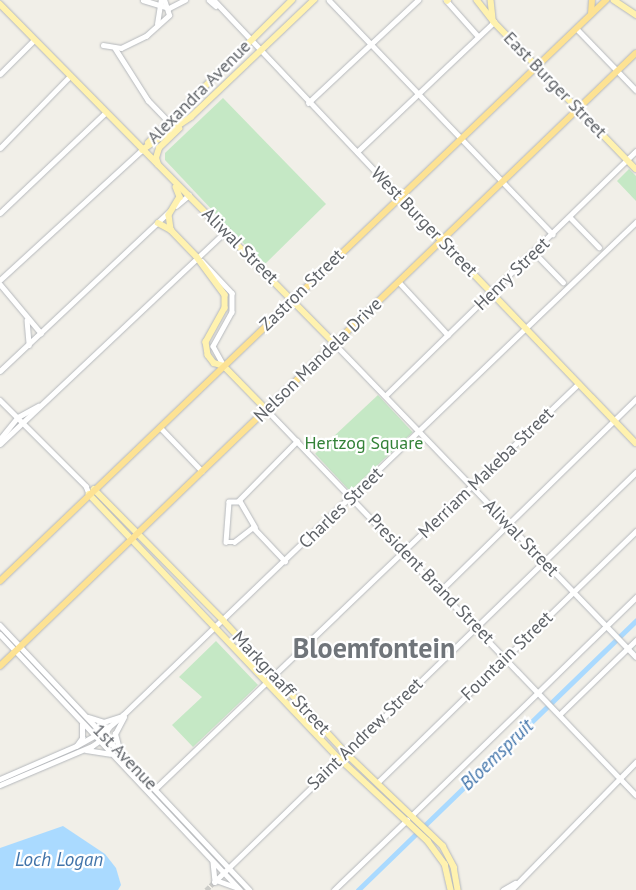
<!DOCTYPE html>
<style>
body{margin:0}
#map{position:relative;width:636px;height:890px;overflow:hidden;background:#f1efe8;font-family:"PT Sans",sans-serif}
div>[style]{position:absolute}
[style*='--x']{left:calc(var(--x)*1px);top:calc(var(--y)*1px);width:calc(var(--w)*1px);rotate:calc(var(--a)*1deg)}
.green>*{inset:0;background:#c5e8c5;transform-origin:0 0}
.water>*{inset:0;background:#aadaff}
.canal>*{height:4.5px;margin:-2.25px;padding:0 2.25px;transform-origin:2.25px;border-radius:2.25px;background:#aadaff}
.minor-tunnel>*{height:4.5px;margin-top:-2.25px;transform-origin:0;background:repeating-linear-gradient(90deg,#ccccc8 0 4.5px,transparent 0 6.5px)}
.roads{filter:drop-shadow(0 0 1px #b5b8bc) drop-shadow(0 0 1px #b5b8bc)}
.minor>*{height:4.5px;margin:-2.25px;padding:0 2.25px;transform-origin:2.25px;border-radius:2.25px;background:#fff}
.major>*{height:5.5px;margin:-2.75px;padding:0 2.75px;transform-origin:2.75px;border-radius:2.75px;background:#fff2af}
.highway>*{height:6px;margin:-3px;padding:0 3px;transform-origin:3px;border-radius:3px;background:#fde293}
span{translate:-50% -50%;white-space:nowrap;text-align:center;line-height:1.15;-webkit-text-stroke:4.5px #fff;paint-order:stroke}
.street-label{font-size:18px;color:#5f6368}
.park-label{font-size:18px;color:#348238}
.water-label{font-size:19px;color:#4174aa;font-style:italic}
.town-label{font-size:28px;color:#70757a;font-weight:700}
</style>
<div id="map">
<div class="green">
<i style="clip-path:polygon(223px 98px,326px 204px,264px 265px,165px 160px,165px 153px)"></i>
<i style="clip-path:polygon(629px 169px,636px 176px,636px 201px,617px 181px)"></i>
<i style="left:378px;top:395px;width:51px;height:86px;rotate:47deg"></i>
<i style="clip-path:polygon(216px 641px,258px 685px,193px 747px,172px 725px,202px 697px,179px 677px)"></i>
</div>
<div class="water">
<i style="clip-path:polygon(63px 826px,105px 854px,116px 868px,121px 885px,118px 890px,0 890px,0 848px)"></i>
</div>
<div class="canal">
<i style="--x:358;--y:890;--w:387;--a:-44.1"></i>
</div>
<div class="minor-tunnel">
<i style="--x:206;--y:890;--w:11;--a:-45"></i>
</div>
<div class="roads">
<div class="minor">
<i style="--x:143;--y:0;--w:27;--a:17"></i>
<i style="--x:169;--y:8;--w:18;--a:-27"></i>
<i style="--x:209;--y:0;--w:9;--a:41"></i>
<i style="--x:214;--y:0;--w:270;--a:46.7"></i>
<i style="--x:329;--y:0;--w:324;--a:46.3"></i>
<i style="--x:446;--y:0;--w:48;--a:48.4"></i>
<i style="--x:157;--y:24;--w:24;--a:-81"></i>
<i style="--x:577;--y:29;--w:85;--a:46"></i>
<i style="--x:103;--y:45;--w:18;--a:9"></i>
<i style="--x:121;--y:48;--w:28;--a:-26"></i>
<i style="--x:146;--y:36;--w:31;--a:-42"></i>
<i style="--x:169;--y:15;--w:16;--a:-108"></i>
<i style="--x:115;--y:48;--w:62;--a:57.6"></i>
<i style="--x:148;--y:100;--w:29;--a:46"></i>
<i style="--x:0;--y:74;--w:48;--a:-45"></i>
<i style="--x:308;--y:103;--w:151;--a:-43.1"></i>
<i style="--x:0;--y:148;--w:100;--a:-45.8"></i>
<i style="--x:357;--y:152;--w:189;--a:-43.5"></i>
<i style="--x:176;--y:206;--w:17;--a:-40"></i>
<i style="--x:0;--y:213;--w:145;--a:-43.6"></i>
<i style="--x:570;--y:217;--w:42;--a:46"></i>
<i style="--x:534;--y:252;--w:42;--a:46"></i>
<i style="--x:202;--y:261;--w:44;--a:46.8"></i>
<i style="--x:232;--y:293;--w:19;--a:90"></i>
<i style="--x:232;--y:312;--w:39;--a:119"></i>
<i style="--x:213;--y:346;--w:23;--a:61"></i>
<i style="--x:0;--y:280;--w:193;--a:-42.5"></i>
<i style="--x:399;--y:282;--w:72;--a:47.2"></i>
<i style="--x:0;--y:284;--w:64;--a:50.1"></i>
<i style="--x:27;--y:320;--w:25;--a:85"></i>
<i style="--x:335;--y:344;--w:434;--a:46.1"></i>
<i style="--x:0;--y:371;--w:233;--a:-43.3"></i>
<i style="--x:386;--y:395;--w:349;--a:-44.3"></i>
<i style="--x:0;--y:400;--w:122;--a:45"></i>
<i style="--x:86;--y:486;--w:9;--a:69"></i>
<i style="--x:267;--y:410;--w:533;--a:46.22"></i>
<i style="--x:160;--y:427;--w:61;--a:46.3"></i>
<i style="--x:0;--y:439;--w:28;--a:-51"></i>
<i style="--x:18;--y:417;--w:23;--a:-29"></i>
<i style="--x:0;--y:444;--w:311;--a:-43.3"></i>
<i style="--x:238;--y:501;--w:84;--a:-45.5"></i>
<i style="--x:255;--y:528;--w:30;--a:-120"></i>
<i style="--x:240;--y:502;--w:11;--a:180"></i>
<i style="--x:229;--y:502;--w:40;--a:94.3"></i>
<i style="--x:226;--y:542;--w:8;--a:0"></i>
<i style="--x:234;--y:542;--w:24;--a:-38"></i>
<i style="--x:253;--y:527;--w:47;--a:46.7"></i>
<i style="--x:441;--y:590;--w:273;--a:-44.4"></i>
<i style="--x:0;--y:625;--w:364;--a:46.7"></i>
<i style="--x:0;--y:634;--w:351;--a:46.8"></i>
<i style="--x:560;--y:714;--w:106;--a:-44.2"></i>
<i style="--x:88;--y:717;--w:17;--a:17"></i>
<i style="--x:104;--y:722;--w:16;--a:-18"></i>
<i style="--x:77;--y:745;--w:9;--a:-54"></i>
<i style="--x:82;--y:738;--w:14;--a:-90"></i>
<i style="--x:119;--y:749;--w:16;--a:-105"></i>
<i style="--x:115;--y:734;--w:19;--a:-62"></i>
<i style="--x:86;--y:750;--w:24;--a:9"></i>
<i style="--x:0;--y:779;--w:83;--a:-23.5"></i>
<i style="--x:76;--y:746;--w:37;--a:-29"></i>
<i style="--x:108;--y:728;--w:20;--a:-41"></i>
<i style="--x:123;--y:715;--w:711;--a:-43.86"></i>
<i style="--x:378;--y:782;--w:360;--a:-44.2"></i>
<i style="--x:0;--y:785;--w:100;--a:-23"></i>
<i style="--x:92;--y:746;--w:16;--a:-35"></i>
<i style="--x:105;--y:737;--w:9;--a:-72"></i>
<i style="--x:155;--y:789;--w:586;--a:-43.75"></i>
<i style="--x:412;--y:815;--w:313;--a:-44.2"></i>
<i style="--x:213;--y:862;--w:20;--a:84"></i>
<i style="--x:216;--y:880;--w:23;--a:20"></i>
<i style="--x:214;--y:882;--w:588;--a:-44.17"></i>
<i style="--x:334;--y:890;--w:101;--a:-43.8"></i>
<i style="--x:503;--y:890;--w:14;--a:-30"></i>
<i style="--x:511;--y:890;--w:179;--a:-45.7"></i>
</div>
<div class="major">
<i style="--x:477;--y:0;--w:28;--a:52"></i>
<i style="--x:494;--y:22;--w:204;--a:46"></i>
<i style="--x:491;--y:0;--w:20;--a:84"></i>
<i style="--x:614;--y:0;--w:27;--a:34"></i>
<i style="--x:447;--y:1;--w:1;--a:-45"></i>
<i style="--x:0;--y:4;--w:477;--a:45.4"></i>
<i style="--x:148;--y:143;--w:203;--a:-44.8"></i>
<i style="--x:142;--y:150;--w:59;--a:-34"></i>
<i style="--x:191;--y:117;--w:170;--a:-43.6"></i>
<i style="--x:158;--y:165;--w:7;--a:-106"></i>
<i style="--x:156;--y:158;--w:10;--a:-73"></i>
<i style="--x:159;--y:148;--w:28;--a:-44"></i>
<i style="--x:176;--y:187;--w:11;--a:68"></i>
<i style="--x:180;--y:197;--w:21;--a:121"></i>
<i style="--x:169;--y:215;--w:15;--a:82"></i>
<i style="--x:171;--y:230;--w:37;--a:46"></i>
<i style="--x:197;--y:257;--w:47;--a:53.6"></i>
<i style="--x:225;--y:295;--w:13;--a:90"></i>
<i style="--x:225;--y:308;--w:39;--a:119"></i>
<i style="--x:206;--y:342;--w:13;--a:81"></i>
<i style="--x:208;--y:355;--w:10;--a:53"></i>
<i style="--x:214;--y:363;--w:10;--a:17"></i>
<i style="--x:224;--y:366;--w:62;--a:45.7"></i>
<i style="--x:399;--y:196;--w:342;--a:46.2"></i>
<i style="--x:158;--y:223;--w:15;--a:28"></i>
<i style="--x:94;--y:489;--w:184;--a:45.4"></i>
<i style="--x:223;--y:620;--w:187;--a:47.2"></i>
<i style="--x:350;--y:757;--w:129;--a:43.7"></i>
<i style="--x:443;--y:846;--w:24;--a:62"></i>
<i style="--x:454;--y:867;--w:23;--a:80"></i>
<i style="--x:89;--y:494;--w:364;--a:46.6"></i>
<i style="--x:339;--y:758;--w:122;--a:43"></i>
<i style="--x:428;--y:841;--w:29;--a:54"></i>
<i style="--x:445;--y:864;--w:27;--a:77"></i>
</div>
<div class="highway">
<i style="--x:591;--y:14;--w:14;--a:-86"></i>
<i style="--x:0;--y:581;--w:840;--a:-43.79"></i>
<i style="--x:0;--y:666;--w:883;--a:-43.95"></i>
</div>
</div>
<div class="street-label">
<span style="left:555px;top:85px;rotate:46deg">East Burger Street</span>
<span style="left:199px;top:92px;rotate:-45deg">Alexandra Avenue</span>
<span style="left:424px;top:222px;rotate:46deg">West Burger Street</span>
<span style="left:240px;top:246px;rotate:45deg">Aliwal Street</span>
<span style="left:512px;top:274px;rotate:-44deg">Henry Street</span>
<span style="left:302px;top:290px;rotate:-44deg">Zastron Street</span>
<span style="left:318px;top:360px;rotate:-44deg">Nelson Mandela Drive</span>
<span style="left:486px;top:473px;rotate:-44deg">Merriam Makeba Street</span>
<span style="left:341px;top:508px;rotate:-44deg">Charles Street</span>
<span style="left:521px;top:538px;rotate:46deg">Aliwal Street</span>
<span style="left:431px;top:579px;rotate:46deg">President Brand Street</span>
<span style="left:507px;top:656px;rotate:-44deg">Fountain Street</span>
<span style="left:281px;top:683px;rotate:47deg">Markgraaff Street</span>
<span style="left:365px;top:734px;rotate:-44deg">Saint Andrew Street</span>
<span style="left:125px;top:757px;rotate:46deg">1st Avenue</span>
</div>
<div class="park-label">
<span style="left:364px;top:443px">Hertzog Square</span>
</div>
<div class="water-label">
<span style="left:497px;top:755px;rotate:-44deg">Bloemspruit</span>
<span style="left:59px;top:860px">Loch Logan</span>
</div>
<div class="town-label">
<span style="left:374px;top:648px">Bloemfontein</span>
</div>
</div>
